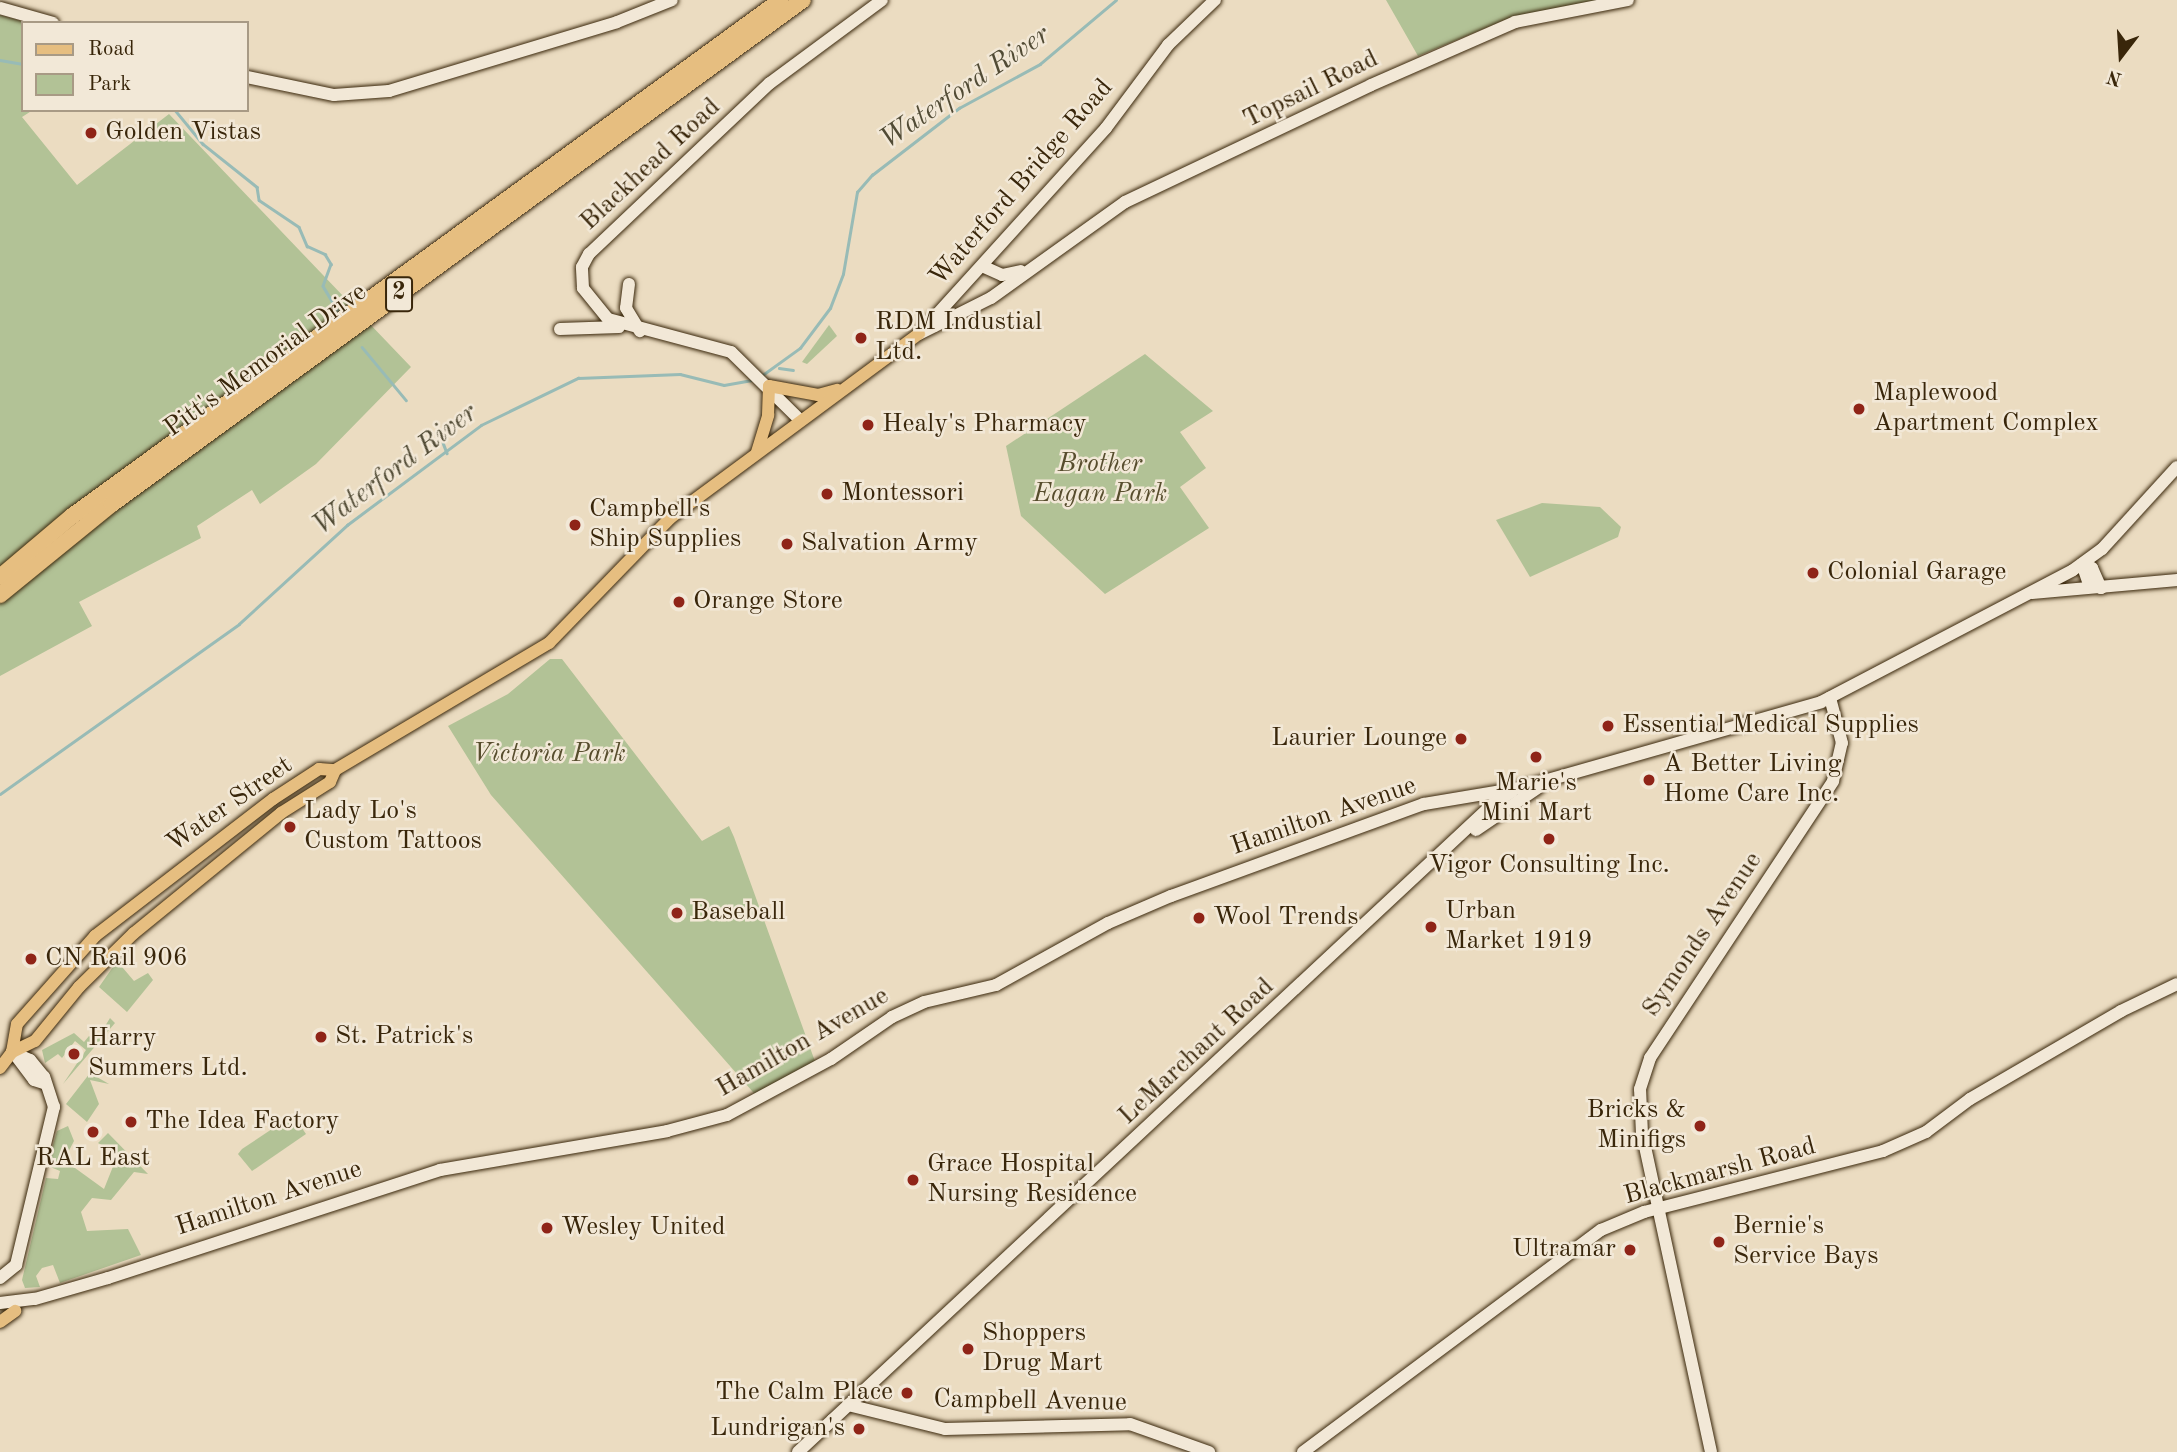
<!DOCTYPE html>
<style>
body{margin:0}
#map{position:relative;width:2177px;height:1452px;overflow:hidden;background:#ebdcc1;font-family:"Old Standard TT",serif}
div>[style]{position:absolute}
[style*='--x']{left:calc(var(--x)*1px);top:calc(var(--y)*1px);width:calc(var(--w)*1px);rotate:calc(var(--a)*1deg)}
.green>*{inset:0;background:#b2c296}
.stream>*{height:2.5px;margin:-1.25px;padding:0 1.25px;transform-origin:1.25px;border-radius:1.25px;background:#98bbb6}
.roads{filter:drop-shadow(0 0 2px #39260a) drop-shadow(0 0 2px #39260a)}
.secondary>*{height:12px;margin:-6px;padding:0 6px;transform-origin:6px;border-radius:6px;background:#f2e8d7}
.primary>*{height:12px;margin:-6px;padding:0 6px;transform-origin:6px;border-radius:6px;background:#e6be80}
.highway>*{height:16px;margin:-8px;padding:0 8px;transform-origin:8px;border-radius:8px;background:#e6be80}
.dots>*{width:19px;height:19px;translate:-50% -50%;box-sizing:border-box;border:4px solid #f2e8d7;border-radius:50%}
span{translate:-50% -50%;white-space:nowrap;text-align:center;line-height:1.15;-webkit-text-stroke:5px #f2e8d7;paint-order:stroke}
.shield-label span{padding:2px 5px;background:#f2e8d7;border:2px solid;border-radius:5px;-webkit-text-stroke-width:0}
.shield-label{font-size:24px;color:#39260a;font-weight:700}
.street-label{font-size:26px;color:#39260a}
.poi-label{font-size:26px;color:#39260a}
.left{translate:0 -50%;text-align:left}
.right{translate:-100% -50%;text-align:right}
.park-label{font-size:26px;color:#574d2d;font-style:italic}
.water-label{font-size:28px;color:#514b35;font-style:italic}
.legend{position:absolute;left:21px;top:21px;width:228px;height:91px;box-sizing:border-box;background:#f2e8d7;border:2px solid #a89a85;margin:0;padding:9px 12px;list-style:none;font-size:21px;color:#39260a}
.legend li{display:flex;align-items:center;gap:14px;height:35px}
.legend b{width:35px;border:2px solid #a89a85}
.north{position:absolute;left:2086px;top:21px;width:70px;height:70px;-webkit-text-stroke:5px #f2e8d7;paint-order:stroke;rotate:197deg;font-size:19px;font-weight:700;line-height:28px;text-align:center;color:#39260a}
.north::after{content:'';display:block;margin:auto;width:24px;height:32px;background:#39260a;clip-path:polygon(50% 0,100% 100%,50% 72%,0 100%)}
</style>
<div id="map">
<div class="green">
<i style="clip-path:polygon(1386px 0,1604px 0,1512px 17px,1418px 56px)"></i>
<i style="clip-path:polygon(0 15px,28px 23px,23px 23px,23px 110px,33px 110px,22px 117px,77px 185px,169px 114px,411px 367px,316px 464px,260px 504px,252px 490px,197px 526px,201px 538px,79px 602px,92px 626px,0 676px)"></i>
<i style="clip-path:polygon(829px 325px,837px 336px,807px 364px,802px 362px)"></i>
<i style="clip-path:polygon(1145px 354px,1213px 411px,1180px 432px,1206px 468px,1180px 487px,1209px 528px,1105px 594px,1021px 516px,1006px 446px)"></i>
<i style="clip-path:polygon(1542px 503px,1600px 507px,1621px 527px,1618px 537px,1530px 577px,1496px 520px)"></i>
<i style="clip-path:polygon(550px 659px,562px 659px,702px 841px,729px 826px,734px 837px,817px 1067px,760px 1100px,491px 795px,448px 726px,508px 694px)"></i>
<i style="clip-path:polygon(117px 961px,134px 981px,148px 973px,153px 980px,127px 1012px,99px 987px)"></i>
<i style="clip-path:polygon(110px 1018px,115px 1023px,63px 1084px,86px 1050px,75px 1041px,62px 1058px,58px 1054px,45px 1063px,42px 1050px,74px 1033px,84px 1042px,89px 1036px,96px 1041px)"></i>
<i style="clip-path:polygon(90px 1073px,109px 1084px,90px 1080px,99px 1104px,87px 1122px,66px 1104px)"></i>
<i style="clip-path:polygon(293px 1115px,306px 1134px,252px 1171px,238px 1154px,242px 1149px)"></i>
<i style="clip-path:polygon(68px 1126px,74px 1141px,64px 1160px,104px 1189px,118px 1154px,98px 1143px,108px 1133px,148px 1174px,134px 1172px,111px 1200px,92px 1198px,81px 1212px,87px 1231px,128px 1229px,141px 1255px,60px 1283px,53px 1265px,42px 1268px,36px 1276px,40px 1287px,25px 1288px,22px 1280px,46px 1178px,58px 1179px,60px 1171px,48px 1166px,53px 1145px,57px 1131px)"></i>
</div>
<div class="stream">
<i style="--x:0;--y:60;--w:23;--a:10"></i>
<i style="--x:175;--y:110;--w:44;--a:50.5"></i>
<i style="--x:203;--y:144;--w:69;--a:38.5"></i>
<i style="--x:257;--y:187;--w:13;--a:81"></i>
<i style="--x:259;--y:200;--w:48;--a:34"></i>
<i style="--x:299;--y:227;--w:21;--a:67"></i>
<i style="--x:307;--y:246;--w:20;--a:24"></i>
<i style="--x:325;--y:254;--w:12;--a:59"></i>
<i style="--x:331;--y:264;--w:23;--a:110"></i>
<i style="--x:323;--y:286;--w:29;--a:59"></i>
<i style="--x:362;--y:347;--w:69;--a:50.3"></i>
<i style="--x:779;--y:368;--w:14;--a:8"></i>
<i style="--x:761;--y:376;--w:48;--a:-35.7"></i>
<i style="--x:800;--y:348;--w:50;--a:-53.1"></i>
<i style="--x:830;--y:308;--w:36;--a:-69"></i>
<i style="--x:843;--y:274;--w:83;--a:-80.3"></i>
<i style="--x:857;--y:192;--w:23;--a:-49"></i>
<i style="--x:872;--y:175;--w:110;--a:-37.6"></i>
<i style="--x:959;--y:108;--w:92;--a:-28.5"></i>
<i style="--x:1040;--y:64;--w:99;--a:-40.1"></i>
<i style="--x:442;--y:440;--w:14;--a:69"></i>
<i style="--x:0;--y:794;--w:293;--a:-35.4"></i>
<i style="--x:239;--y:624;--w:147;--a:-42.5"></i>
<i style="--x:347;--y:525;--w:167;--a:-36.7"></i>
<i style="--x:481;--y:425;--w:108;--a:-25.9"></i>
<i style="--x:578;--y:378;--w:102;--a:-2.2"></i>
<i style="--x:680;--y:374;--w:45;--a:14"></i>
<i style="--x:724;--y:385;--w:28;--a:-10"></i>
</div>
<div class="roads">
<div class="secondary">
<i style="--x:0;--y:8;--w:55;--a:15.8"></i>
<i style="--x:247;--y:77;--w:89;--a:11.7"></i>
<i style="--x:334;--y:95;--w:55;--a:-4.2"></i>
<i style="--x:389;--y:91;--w:238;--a:-16.8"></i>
<i style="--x:617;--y:22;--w:59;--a:-21.8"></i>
<i style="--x:982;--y:266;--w:22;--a:24"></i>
<i style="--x:1002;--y:275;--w:19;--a:-12"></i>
<i style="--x:629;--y:284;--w:24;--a:97"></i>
<i style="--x:626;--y:308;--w:27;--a:59"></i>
<i style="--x:560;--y:329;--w:59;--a:-1.9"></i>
<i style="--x:922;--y:331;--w:274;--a:-47.8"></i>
<i style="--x:1106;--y:128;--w:104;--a:-53.2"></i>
<i style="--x:1168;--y:45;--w:65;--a:-43.8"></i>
<i style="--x:919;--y:334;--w:80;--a:-26.6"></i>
<i style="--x:991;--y:298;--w:165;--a:-35.6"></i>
<i style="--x:1125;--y:202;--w:272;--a:-25.4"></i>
<i style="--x:1371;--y:85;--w:157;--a:-23.6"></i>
<i style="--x:1515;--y:22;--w:115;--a:-11"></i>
<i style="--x:800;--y:420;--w:97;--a:-135.4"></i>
<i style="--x:731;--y:352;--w:127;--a:-165"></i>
<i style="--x:608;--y:319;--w:40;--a:-129"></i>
<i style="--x:583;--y:288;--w:21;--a:-93"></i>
<i style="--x:582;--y:267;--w:15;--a:-62"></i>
<i style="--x:589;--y:254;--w:249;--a:-43.4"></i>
<i style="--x:770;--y:83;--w:139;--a:-36.5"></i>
<i style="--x:2082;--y:564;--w:21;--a:71"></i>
<i style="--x:2089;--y:584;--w:13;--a:18"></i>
<i style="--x:2082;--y:564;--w:11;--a:22"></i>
<i style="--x:2092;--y:568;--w:22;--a:66"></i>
<i style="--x:2032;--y:593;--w:146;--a:-5.1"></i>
<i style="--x:1476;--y:830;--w:76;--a:-34.3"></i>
<i style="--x:13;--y:1052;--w:35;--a:53"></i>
<i style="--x:34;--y:1080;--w:10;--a:17"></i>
<i style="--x:0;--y:1278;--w:21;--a:-39"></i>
<i style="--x:16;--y:1265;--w:163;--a:-76.5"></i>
<i style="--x:54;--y:1107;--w:32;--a:-108"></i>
<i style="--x:44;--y:1077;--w:22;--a:-129"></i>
<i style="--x:30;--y:1060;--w:20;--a:-156"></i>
<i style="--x:0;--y:1303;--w:35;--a:-7"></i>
<i style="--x:35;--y:1299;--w:76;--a:-16"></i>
<i style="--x:108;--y:1278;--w:349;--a:-18"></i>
<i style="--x:440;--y:1170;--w:230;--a:-9.7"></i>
<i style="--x:667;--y:1131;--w:62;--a:-14.9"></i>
<i style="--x:727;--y:1115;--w:118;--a:-28.3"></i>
<i style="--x:831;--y:1059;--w:74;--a:-34.5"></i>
<i style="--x:892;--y:1017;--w:35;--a:-25"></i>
<i style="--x:924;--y:1002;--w:74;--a:-13.3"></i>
<i style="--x:996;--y:985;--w:128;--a:-29"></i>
<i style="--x:1108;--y:923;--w:69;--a:-23.2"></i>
<i style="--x:1171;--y:896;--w:269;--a:-20"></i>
<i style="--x:1424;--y:804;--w:97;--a:-9.5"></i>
<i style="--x:1520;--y:788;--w:313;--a:-15.9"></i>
<i style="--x:1821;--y:702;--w:284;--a:-27.6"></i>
<i style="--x:2073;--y:570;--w:36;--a:-36"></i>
<i style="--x:2102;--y:549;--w:111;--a:-47.6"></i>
<i style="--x:848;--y:1405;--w:100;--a:13.9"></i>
<i style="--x:945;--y:1429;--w:185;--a:-1.5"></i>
<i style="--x:1130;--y:1424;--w:84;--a:19.5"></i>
<i style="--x:798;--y:1452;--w:950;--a:-43"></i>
<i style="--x:1493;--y:804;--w:24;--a:-33"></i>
<i style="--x:1303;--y:1452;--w:372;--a:-36.7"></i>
<i style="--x:1601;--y:1230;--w:47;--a:-22.7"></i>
<i style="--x:1644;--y:1212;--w:247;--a:-14.3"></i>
<i style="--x:1883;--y:1151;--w:47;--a:-23.8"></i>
<i style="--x:1926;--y:1132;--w:55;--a:-36.9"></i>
<i style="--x:1970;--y:1099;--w:175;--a:-30.2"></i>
<i style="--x:2121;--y:1011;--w:62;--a:-25.7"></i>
<i style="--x:1711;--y:1452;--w:325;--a:-102.2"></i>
<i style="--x:1642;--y:1134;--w:45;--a:-92.5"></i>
<i style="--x:1640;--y:1089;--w:33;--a:-72"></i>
<i style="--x:1650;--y:1058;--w:332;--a:-56.5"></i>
<i style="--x:1833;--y:781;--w:39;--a:-77"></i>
<i style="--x:1842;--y:743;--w:47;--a:-104.9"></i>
</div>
<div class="primary">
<i style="--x:757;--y:452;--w:39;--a:-73"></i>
<i style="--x:768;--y:415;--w:29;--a:-88"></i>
<i style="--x:769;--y:386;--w:50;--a:10.4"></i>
<i style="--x:818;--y:395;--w:20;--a:-15"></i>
<i style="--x:335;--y:770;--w:249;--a:-30.7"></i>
<i style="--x:549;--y:643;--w:174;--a:-45.9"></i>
<i style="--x:670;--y:518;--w:310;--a:-36.5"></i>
<i style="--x:12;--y:1052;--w:28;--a:-80"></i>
<i style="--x:17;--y:1024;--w:118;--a:-48.4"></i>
<i style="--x:95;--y:936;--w:225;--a:-37.6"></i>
<i style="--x:273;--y:799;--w:55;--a:-33.1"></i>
<i style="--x:319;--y:769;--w:16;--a:4"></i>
<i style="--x:0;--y:1068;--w:20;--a:-53"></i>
<i style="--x:12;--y:1052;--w:25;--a:-26"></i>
<i style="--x:35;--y:1041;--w:70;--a:-50.8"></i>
<i style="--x:79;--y:987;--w:77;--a:-44.5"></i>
<i style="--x:134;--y:933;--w:190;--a:-39.2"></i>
<i style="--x:281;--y:813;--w:58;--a:-32.3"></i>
<i style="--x:330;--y:782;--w:13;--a:-67"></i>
<i style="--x:0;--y:1322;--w:19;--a:-36"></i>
</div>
<div class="highway">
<i style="--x:0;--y:577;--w:94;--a:-40.3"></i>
<i style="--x:72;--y:516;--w:877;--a:-36.05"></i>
<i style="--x:0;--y:595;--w:144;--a:-39.1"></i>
<i style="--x:112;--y:504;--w:855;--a:-36.11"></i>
</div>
</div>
<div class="dots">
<i style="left:91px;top:133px;background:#8f2418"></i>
<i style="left:861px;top:338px;background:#8f2418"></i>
<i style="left:1859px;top:409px;background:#8f2418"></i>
<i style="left:868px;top:425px;background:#8f2418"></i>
<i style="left:827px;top:494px;background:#8f2418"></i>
<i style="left:575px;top:525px;background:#8f2418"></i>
<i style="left:787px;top:544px;background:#8f2418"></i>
<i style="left:1813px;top:573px;background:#8f2418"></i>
<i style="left:679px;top:602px;background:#8f2418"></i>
<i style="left:1608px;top:726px;background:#8f2418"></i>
<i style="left:1461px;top:739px;background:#8f2418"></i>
<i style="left:1536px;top:757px;background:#8f2418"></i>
<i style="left:1649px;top:780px;background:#8f2418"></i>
<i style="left:290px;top:827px;background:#8f2418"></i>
<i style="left:1549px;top:839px;background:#8f2418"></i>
<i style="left:677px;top:913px;background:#8f2418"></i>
<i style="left:1199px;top:918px;background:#8f2418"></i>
<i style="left:1431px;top:927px;background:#8f2418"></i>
<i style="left:31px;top:959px;background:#8f2418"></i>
<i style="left:321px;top:1037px;background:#8f2418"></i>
<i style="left:74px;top:1054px;background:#8f2418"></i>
<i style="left:131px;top:1122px;background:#8f2418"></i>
<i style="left:1700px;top:1126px;background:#8f2418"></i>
<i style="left:93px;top:1132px;background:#8f2418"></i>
<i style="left:913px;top:1180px;background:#8f2418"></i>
<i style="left:547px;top:1228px;background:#8f2418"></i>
<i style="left:1719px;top:1242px;background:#8f2418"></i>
<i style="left:1630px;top:1250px;background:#8f2418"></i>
<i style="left:968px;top:1349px;background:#8f2418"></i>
<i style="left:907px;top:1393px;background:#8f2418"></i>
<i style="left:859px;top:1429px;background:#8f2418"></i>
</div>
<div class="shield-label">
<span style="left:399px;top:294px">2</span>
</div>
<div class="street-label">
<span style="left:1311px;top:90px;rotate:-26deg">Topsail Road</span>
<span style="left:651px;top:165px;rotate:-43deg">Blackhead Road</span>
<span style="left:1022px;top:183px;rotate:-49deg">Waterford Bridge Road</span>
<span style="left:266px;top:361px;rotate:-36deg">Pitt's Memorial Drive</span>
<span style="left:230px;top:805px;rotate:-35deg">Water Street</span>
<span style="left:1324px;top:817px;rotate:-19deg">Hamilton Avenue</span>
<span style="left:1703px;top:935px;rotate:-56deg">Symonds Avenue</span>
<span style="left:803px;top:1043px;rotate:-30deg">Hamilton Avenue</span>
<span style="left:1197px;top:1052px;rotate:-43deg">LeMarchant Road</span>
<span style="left:1720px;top:1172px;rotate:-15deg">Blackmarsh Road</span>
<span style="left:269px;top:1199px;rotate:-18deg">Hamilton Avenue</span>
<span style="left:1030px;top:1402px;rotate:1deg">Campbell Avenue</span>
</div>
<div class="poi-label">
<span class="left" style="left:105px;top:133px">Golden Vistas</span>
<span class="left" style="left:875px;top:338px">RDM Industial<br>Ltd.</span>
<span class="left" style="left:1873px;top:409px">Maplewood<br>Apartment Complex</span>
<span class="left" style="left:882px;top:425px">Healy's Pharmacy</span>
<span class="left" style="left:841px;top:494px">Montessori</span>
<span class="left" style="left:589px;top:525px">Campbell's<br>Ship Supplies</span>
<span class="left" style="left:801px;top:544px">Salvation Army</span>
<span class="left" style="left:1827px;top:573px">Colonial Garage</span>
<span class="left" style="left:693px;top:602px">Orange Store</span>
<span class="left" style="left:1622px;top:726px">Essential Medical Supplies</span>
<span class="right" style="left:1447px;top:739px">Laurier Lounge</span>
<span class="left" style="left:1663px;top:780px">A Better Living<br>Home Care Inc.</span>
<span style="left:1536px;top:799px">Marie's<br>Mini Mart</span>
<span class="left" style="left:304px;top:827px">Lady Lo's<br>Custom Tattoos</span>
<span style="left:1549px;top:866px">Vigor Consulting Inc.</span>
<span class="left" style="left:1445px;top:927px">Urban<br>Market 1919</span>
<span class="left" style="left:691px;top:913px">Baseball</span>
<span class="left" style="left:1213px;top:918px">Wool Trends</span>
<span class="left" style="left:45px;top:959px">CN Rail 906</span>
<span class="left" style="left:335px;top:1037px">St. Patrick's</span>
<span class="left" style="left:88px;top:1054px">Harry<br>Summers Ltd.</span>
<span class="right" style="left:1686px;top:1126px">Bricks &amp;<br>Minifigs</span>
<span class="left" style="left:145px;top:1122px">The Idea Factory</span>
<span style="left:93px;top:1159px">RAL East</span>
<span class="left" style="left:927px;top:1180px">Grace Hospital<br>Nursing Residence</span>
<span class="left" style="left:1733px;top:1242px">Bernie's<br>Service Bays</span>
<span class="left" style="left:561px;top:1228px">Wesley United</span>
<span class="right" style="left:1616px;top:1250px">Ultramar</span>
<span class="left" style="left:982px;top:1349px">Shoppers<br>Drug Mart</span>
<span class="right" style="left:893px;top:1393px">The Calm Place</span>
<span class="right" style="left:845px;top:1429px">Lundrigan's</span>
</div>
<div class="park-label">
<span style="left:1100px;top:480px">Brother<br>Eagan Park</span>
<span style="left:549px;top:755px">Victoria Park</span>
</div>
<div class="water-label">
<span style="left:965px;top:88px;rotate:-34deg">Waterford River</span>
<span style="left:395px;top:470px;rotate:-37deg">Waterford River</span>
</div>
<ul class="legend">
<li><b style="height:9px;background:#e6be80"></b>Road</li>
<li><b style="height:19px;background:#b2c296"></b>Park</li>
</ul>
<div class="north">N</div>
</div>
